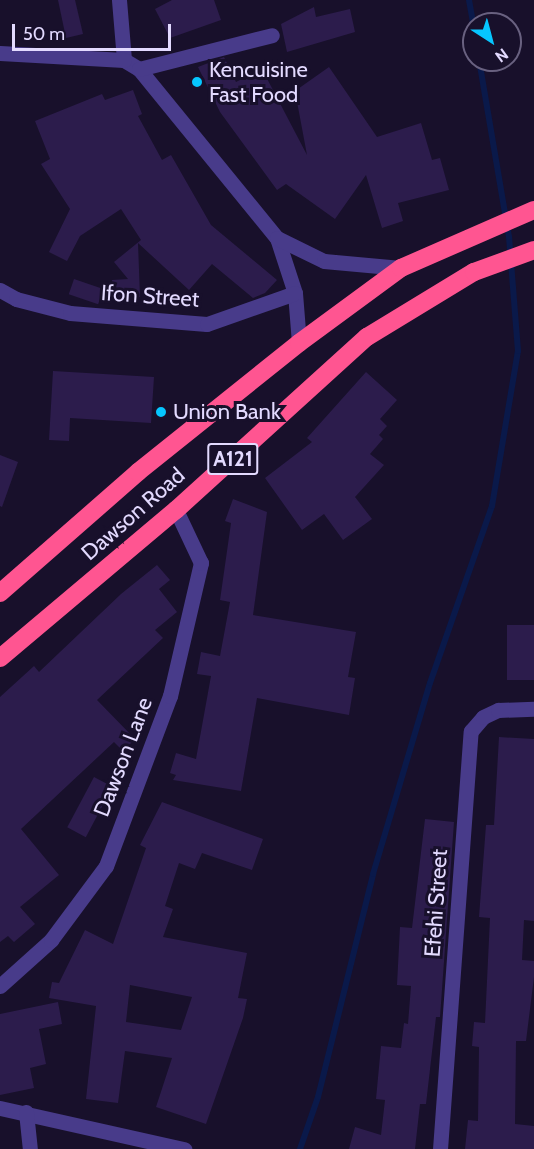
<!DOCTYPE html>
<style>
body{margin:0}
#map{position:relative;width:534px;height:1149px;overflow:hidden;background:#18102b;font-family:Cabin,sans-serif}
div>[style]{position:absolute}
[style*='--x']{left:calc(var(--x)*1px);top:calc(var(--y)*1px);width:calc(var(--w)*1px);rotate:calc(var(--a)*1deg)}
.stream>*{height:6px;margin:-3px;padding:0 3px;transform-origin:3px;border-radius:3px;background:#0a194a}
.building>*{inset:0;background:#2c1c4c;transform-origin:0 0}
.minor>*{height:15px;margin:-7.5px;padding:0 7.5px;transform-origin:7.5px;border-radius:7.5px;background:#483b8a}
.highway>*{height:18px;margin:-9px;padding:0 9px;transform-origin:9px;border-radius:9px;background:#ff5591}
.dots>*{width:16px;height:16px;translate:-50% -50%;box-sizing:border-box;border:3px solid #18102b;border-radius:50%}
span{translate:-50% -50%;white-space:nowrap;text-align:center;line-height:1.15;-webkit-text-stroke:6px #18102b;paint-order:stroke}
.shield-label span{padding:2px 4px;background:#18102b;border:2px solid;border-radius:4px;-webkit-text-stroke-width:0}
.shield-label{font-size:21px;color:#e3daff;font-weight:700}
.poi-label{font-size:22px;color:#e3daff}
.left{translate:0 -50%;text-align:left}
.street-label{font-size:22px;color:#e3daff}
.north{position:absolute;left:462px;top:12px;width:60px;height:60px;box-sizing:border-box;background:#18102b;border:2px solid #696180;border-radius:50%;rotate:144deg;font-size:16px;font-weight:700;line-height:24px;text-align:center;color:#e3daff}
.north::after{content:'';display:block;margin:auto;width:21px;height:27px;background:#06c6ff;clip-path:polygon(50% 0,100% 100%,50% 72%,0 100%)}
.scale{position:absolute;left:12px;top:24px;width:159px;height:27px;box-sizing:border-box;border:3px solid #e3daff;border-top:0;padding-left:8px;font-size:18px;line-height:21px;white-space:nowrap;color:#e3daff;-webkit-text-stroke:4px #18102b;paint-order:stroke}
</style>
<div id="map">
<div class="stream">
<i style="--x:469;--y:0;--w:28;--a:80"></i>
<i style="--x:300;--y:1149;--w:55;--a:-70.9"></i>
<i style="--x:318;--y:1097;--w:230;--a:-76.1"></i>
<i style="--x:373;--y:874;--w:199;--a:-73.4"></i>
<i style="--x:430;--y:683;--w:188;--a:-70.7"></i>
<i style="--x:492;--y:506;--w:157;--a:-80.5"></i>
<i style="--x:518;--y:351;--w:114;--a:-94.5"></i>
<i style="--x:509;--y:237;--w:180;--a:-99.6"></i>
</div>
<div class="building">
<i style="clip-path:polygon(58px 0,75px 0,83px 34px,66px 38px)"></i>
<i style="clip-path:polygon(172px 0,214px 0,221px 20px,170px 38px,155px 9px)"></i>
<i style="clip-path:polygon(314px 7px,316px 17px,350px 9px,355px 32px,287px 52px,281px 24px)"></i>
<i style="clip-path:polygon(224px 57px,236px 82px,262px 69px,307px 155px,295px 91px,329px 67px,377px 137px,421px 123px,432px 160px,440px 158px,449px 190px,398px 203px,403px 221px,382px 228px,366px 175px,335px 219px,286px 184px,277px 190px,220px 112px,198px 67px)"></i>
<i style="clip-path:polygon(133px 90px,142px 114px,138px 116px,162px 160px,171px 155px,211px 225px,277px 280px,265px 293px,253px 298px,212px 264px,189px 290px,138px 243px,140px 297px,113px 298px,112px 280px,128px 279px,114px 262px,141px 240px,121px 209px,80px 236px,67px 261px,49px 252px,70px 209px,41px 164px,50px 159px,35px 121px,102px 94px,105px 100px)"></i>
<i style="left:74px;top:279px;width:31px;height:16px;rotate:19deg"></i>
<i style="clip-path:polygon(53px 371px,154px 377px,151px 423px,70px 418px,69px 441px,49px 440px)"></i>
<i style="clip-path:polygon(366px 372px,397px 400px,380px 419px,387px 426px,379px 435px,383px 439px,370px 454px,384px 465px,355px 497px,372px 519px,343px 540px,324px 514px,302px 530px,265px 478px,312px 442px,307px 438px)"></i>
<i style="clip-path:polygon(0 455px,18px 462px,2px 507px,0 506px)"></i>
<i style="clip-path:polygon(233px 499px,267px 512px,253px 615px,356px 632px,348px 677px,355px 678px,349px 715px,257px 698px,241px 791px,173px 780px,176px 775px,170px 773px,176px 753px,196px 759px,211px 676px,197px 674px,201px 652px,220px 656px,230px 602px,220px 600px,231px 523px,225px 521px)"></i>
<i style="clip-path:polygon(157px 565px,170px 580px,159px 589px,177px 612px,155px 630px,163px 638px,97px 700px,135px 739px,123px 751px,114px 742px,21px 829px,59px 875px,20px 907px,35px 924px,14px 942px,8px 936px,0 942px,0 697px,34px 666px,39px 672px,121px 594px)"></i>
<i style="left:507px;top:625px;width:27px;height:55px"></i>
<i style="clip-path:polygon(499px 737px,534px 739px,534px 921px,524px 920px,522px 960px,534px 961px,534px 977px,526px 1041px,516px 1041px,515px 1124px,534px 1126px,534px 1149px,465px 1149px,468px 1120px,478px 1121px,479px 1047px,472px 1046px,474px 1022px,485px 1023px,490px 918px,479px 917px,486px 825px,494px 825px)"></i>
<i style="left:94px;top:777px;width:21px;height:57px;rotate:28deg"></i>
<i style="clip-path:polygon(evenodd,162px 802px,263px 839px,252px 870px,202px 853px,195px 869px,179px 863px,165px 906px,173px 909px,163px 937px,247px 953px,238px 998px,247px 999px,243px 1018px,206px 1124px,156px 1107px,172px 1058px,125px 1051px,118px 1103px,86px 1099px,96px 1006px,49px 998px,52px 982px,59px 983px,85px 930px,113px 944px,146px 848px,140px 845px,162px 802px,130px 985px,192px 997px,181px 1030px,126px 1022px,130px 985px)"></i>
<i style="clip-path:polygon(425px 819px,454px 822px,440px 1017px,436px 1017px,426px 1104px,420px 1104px,415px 1149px,349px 1149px,355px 1127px,381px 1135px,385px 1100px,376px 1099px,381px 1046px,401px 1048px,404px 1023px,408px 1024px,411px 986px,397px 985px,400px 927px,412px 928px)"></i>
<i style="clip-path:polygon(58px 1002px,62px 1024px,39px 1029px,46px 1064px,30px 1068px,34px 1088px,0 1095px,0 1014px)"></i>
</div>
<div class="minor">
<i style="--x:119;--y:0;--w:60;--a:85.2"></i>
<i style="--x:124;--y:60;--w:17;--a:31"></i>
<i style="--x:139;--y:69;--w:218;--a:50.8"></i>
<i style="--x:277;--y:238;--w:58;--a:71.9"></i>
<i style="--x:295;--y:293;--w:50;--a:85.4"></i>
<i style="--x:0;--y:53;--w:124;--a:3.2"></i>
<i style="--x:139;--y:69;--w:137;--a:-14.3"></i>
<i style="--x:277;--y:238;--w:52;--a:26.1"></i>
<i style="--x:324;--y:261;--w:77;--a:5.2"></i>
<i style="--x:0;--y:290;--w:18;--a:29"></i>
<i style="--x:16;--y:299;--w:56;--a:14.5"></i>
<i style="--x:70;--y:313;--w:137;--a:4.6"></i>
<i style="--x:207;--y:324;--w:93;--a:-19.4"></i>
<i style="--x:0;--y:986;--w:69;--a:-42"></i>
<i style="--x:51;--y:940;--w:92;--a:-53.4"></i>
<i style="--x:106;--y:866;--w:182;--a:-69.4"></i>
<i style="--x:170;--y:696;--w:137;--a:-76.9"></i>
<i style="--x:201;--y:563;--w:59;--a:-115.3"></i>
<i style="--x:0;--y:1108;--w:189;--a:12.6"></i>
<i style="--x:26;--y:1112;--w:37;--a:84"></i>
<i style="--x:440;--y:1149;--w:419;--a:-85.8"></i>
<i style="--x:471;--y:731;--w:18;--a:-49"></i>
<i style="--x:483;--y:717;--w:17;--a:-25"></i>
<i style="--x:498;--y:710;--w:36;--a:-2"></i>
</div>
<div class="highway">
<i style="--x:0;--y:593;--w:184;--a:-41.2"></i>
<i style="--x:138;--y:472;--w:206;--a:-38.7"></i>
<i style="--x:299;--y:343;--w:127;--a:-36.3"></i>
<i style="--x:401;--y:268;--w:145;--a:-23.6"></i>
<i style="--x:0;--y:658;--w:230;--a:-40.1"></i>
<i style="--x:176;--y:510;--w:258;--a:-42.2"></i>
<i style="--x:367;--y:337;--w:125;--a:-31.3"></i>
<i style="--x:474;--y:272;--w:64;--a:-20.1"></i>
</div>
<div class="dots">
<i style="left:197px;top:82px;background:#06c6ff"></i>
<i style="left:161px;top:412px;background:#06c6ff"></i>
</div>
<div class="shield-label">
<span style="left:233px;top:459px">A121</span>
</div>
<div class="poi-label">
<span class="left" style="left:209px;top:82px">Kencuisine<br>Fast Food</span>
<span class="left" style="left:173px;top:412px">Union Bank</span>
</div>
<div class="street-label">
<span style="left:150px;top:296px;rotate:4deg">Ifon Street</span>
<span style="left:133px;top:514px;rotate:-41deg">Dawson Road</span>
<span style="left:123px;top:757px;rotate:-69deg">Dawson Lane</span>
<span style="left:436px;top:903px;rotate:-86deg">Efehi Street</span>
</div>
<div class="north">N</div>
<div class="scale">50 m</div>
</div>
